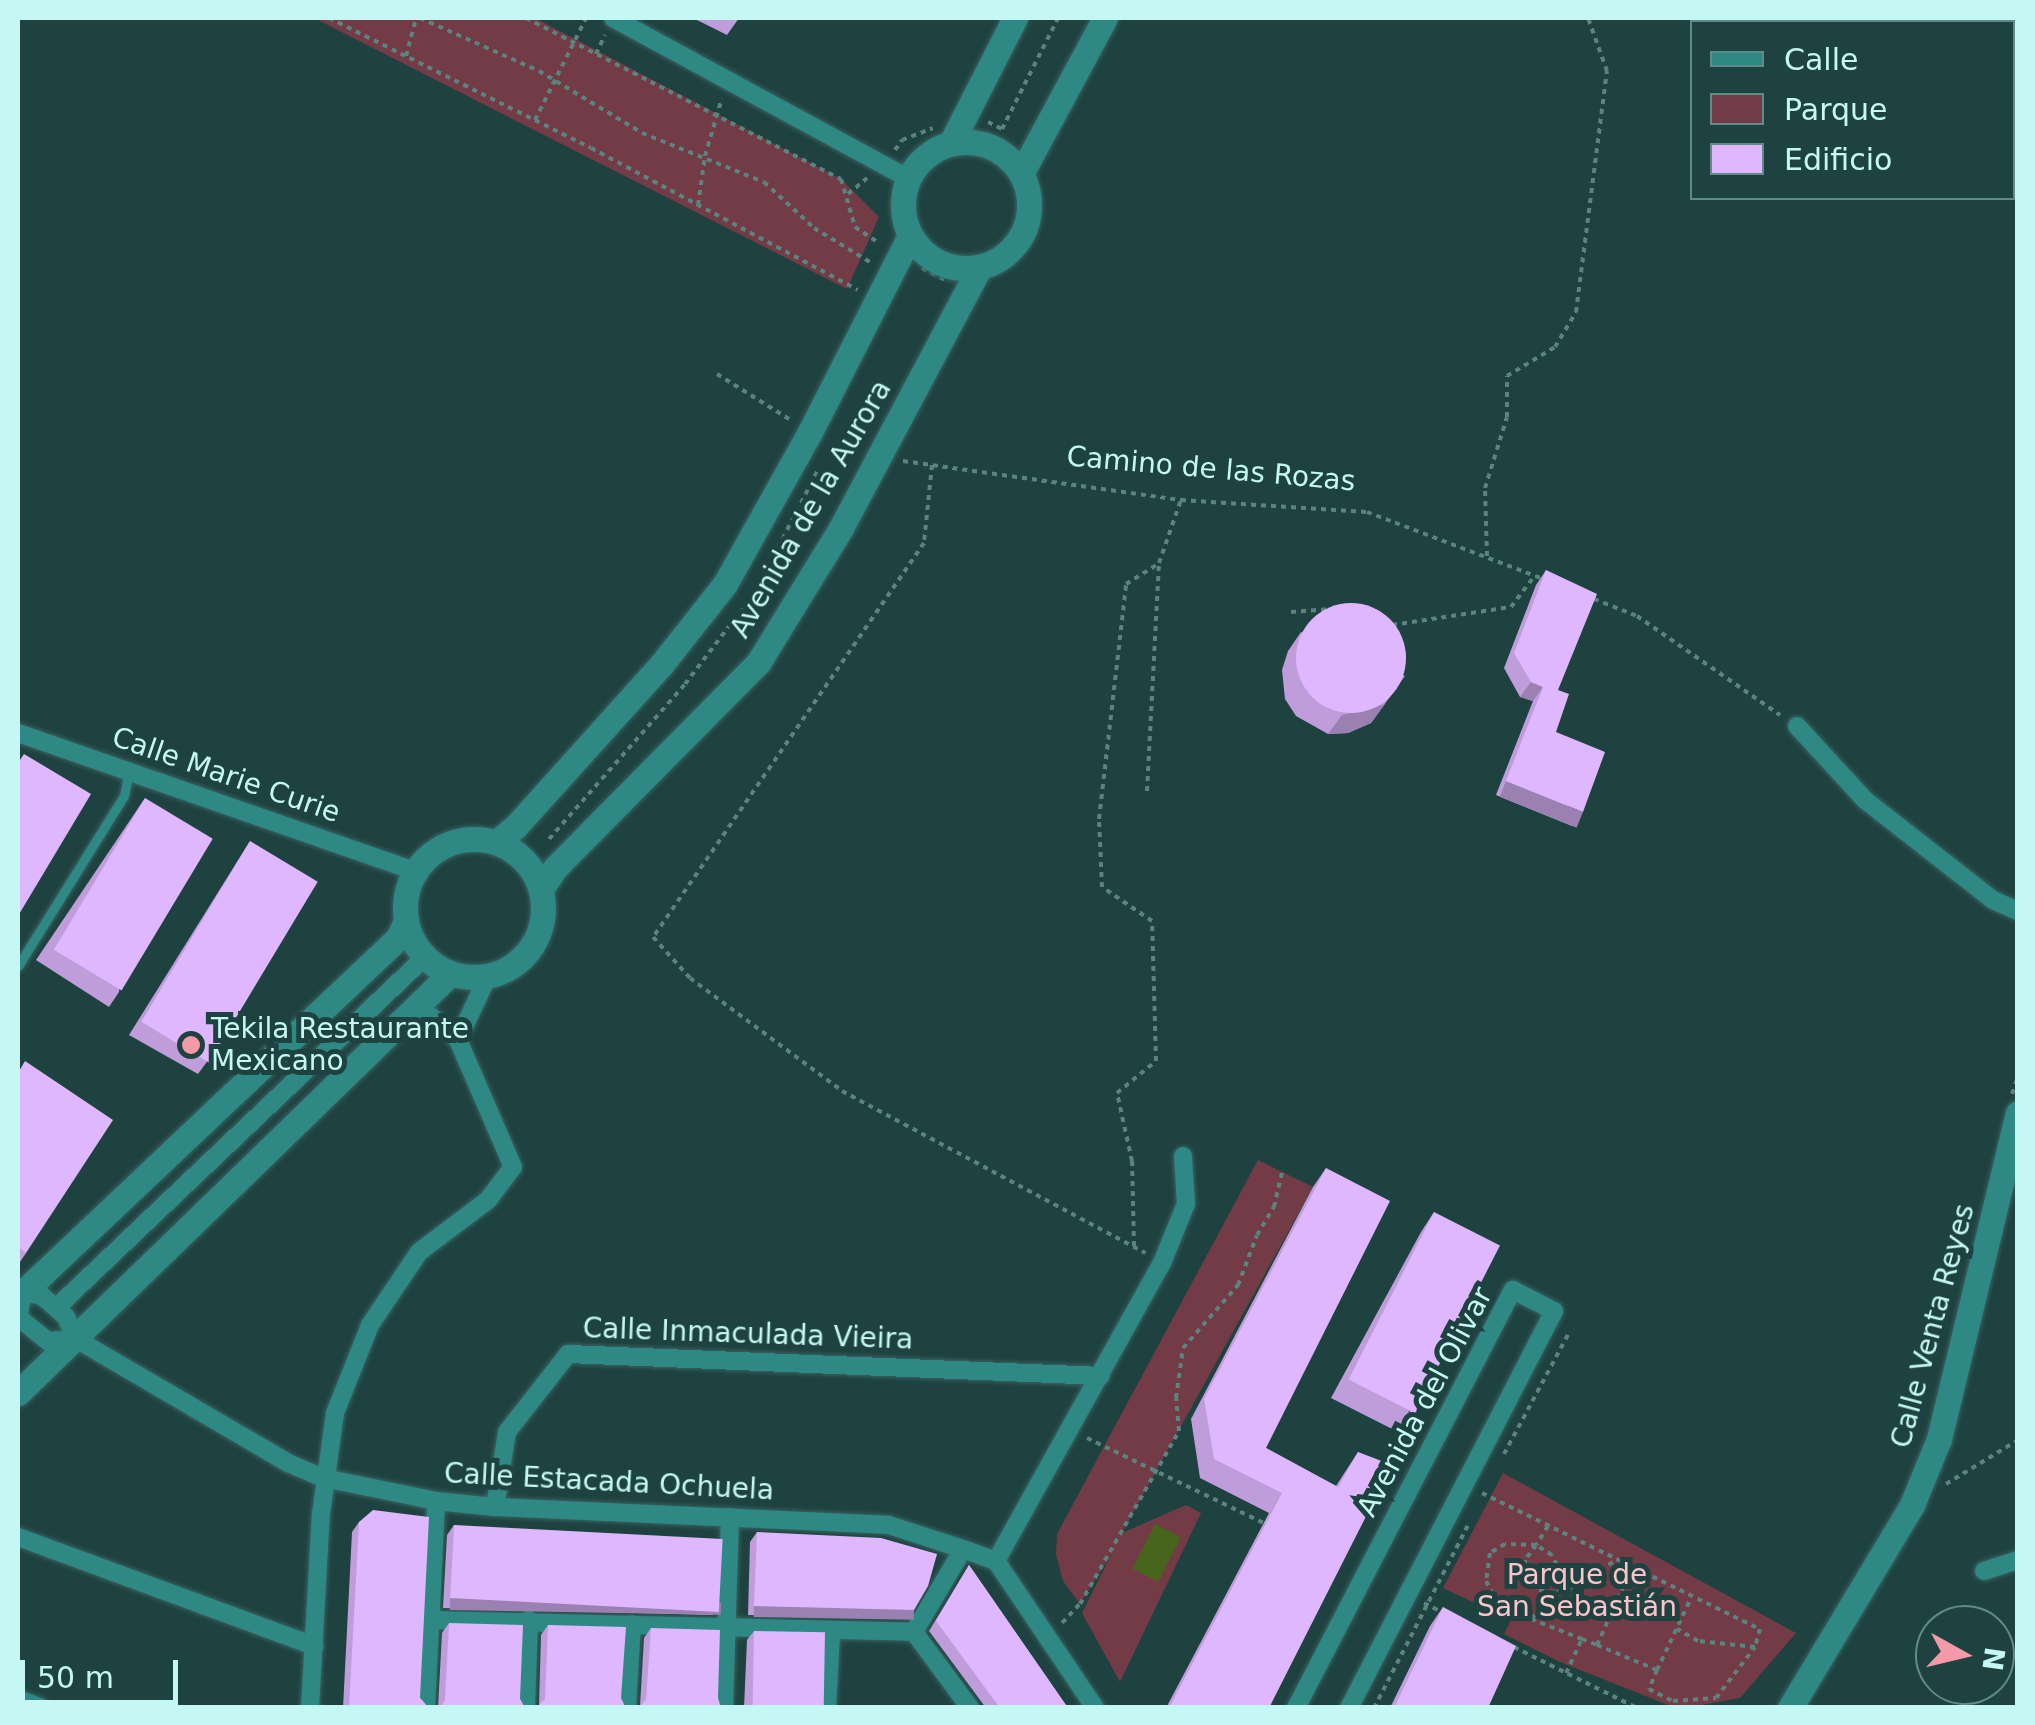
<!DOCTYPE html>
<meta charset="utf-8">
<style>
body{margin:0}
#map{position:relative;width:2035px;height:1725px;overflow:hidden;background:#1e4240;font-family:"DejaVu Sans",sans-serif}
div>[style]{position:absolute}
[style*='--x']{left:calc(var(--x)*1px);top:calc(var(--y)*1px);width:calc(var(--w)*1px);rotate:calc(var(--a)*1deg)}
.green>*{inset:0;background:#733b45}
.water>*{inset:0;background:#47651d;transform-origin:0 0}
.path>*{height:4px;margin-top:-2px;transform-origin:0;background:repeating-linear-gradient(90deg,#5b8481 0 5px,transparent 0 10px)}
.roads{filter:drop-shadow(0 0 2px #386260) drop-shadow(0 0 2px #386260)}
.lane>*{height:9px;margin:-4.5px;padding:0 4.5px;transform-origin:4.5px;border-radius:4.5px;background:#2e8984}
.street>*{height:18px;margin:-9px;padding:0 9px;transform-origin:9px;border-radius:9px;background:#2e8984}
.secondary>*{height:25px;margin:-12.5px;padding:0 12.5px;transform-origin:12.5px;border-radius:12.5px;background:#2e8984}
.secondary>.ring{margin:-12.5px;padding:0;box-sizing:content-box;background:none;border:25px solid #2e8984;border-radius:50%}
.wall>*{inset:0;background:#bf9dda}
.shaded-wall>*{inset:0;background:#9b80b2;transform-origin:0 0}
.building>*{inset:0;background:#deb7fe;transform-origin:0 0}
.round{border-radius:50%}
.dots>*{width:28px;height:28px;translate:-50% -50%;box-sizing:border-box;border:5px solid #1e4240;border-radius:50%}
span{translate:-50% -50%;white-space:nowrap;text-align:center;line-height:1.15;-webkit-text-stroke:10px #1e4240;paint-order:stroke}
.street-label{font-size:28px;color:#c5f8f4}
.poi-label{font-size:28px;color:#c5f8f4}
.left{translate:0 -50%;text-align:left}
.park-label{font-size:28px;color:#fbc3ca}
.frame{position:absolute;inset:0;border:20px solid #c5f8f4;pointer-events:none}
.legend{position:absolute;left:1690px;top:20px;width:325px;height:180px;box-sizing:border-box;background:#1e4240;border:2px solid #618b88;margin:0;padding:12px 18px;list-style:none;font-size:30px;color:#c5f8f4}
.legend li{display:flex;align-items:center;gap:20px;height:50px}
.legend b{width:50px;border:2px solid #618b88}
.north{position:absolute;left:1915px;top:1605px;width:100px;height:100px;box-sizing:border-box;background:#1e4240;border:2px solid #618b88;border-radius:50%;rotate:98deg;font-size:28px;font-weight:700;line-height:40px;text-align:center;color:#c5f8f4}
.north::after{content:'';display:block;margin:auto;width:35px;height:45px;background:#f39aa8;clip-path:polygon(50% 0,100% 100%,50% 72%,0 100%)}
.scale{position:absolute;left:20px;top:1660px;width:158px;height:45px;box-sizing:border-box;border:5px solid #c5f8f4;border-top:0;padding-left:12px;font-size:30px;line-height:35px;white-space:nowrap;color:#c5f8f4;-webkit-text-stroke:8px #1e4240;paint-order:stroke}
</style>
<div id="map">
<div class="green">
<i style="clip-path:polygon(314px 18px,535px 18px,841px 179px,879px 217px,847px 289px)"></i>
<i style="clip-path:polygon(1258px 1160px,1313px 1187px,1122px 1533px,1186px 1505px,1201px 1513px,1120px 1682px,1082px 1613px,1112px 1553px,1080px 1604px,1063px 1581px,1056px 1555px,1057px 1534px)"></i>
<i style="clip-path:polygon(1503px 1473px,1796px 1633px,1740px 1698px,1684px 1708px,1673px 1707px,1560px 1662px,1504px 1634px,1511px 1620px,1443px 1588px)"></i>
</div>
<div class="water">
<i style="left:1155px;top:1524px;width:29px;height:50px;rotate:27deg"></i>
</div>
<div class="path">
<i style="--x:329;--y:18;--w:292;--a:26.4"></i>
<i style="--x:591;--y:148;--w:302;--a:28"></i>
<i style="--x:420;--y:18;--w:130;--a:24"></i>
<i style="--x:539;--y:71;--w:120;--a:31"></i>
<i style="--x:642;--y:133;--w:131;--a:21.9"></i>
<i style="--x:764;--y:182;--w:68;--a:42.6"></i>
<i style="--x:814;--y:228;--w:66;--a:31.3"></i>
<i style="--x:526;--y:18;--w:354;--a:27.1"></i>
<i style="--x:841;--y:179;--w:50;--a:73.7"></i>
<i style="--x:855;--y:227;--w:29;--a:34"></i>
<i style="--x:596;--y:54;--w:21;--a:-65"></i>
<i style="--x:406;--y:56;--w:39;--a:-75"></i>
<i style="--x:535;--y:120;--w:114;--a:-63.4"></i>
<i style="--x:988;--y:122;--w:16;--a:27"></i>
<i style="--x:1002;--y:129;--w:124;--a:-63.2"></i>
<i style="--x:895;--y:150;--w:12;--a:-55"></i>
<i style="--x:902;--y:140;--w:33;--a:-21"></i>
<i style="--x:848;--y:194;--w:25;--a:-40"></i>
<i style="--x:698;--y:205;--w:49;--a:-81.9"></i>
<i style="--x:705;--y:156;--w:60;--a:-73.7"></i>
<i style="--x:922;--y:268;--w:30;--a:27"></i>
<i style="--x:717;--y:374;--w:85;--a:32"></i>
<i style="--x:903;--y:461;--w:281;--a:8"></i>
<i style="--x:1181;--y:500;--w:186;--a:3.7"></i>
<i style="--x:1367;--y:512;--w:188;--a:20.8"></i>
<i style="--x:932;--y:465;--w:78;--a:95.9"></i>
<i style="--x:924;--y:543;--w:478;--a:124.5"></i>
<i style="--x:653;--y:937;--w:55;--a:47.9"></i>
<i style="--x:690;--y:978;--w:189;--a:36.6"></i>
<i style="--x:842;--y:1091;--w:344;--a:28.1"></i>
<i style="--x:1487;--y:556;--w:68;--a:-91.7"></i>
<i style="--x:1485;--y:488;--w:74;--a:-72.8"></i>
<i style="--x:1507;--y:417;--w:41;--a:-90"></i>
<i style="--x:1507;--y:376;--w:56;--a:-31.1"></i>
<i style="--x:1555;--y:347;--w:41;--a:-59"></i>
<i style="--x:1576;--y:312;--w:243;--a:-82.7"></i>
<i style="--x:1607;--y:71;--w:56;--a:-109.7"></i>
<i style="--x:1594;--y:599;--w:46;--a:21.6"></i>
<i style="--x:1637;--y:616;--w:174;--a:34.7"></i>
<i style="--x:1291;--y:612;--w:40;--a:-4.3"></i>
<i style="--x:1392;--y:625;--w:120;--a:-8.6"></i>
<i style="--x:1511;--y:607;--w:39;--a:-53"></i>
<i style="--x:1147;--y:791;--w:228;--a:-87"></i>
<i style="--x:1159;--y:563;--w:67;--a:-70.8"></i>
<i style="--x:549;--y:839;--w:206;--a:-48.7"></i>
<i style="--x:685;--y:684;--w:116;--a:-52.7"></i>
<i style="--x:755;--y:592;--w:140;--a:-62.7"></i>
<i style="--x:2012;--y:1094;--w:18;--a:-71"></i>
<i style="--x:1134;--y:1246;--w:85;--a:-91.3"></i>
<i style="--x:1132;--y:1161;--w:70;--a:-102.4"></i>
<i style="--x:1117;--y:1093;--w:50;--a:-39.4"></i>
<i style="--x:1156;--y:1061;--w:140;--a:-91.6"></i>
<i style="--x:1152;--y:921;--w:60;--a:-145.8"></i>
<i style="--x:1102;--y:887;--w:68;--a:-92.5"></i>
<i style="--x:1099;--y:819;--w:237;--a:-83.4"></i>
<i style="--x:1126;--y:584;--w:39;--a:-32"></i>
<i style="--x:1087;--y:1438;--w:201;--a:25.7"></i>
<i style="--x:1504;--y:1454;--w:137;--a:-61.8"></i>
<i style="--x:1946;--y:1484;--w:84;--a:-31.4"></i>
<i style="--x:1482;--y:1493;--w:309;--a:26.1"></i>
<i style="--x:1760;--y:1629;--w:19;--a:106"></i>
<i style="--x:1755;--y:1647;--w:57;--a:-174"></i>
<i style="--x:1698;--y:1641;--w:24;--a:-150"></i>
<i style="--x:1548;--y:1526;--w:22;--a:122"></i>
<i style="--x:1536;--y:1545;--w:31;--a:-178"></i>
<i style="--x:1505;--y:1544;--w:17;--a:149"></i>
<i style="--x:1490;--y:1553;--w:28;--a:98"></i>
<i style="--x:1486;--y:1581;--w:25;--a:63"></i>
<i style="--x:1497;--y:1603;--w:19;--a:39"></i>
<i style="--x:1512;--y:1615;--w:19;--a:12"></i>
<i style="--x:1531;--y:1619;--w:38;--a:-43"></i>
<i style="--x:1559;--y:1593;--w:19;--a:-84"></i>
<i style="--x:1561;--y:1574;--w:21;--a:-115"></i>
<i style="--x:1552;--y:1555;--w:19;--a:-148"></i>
<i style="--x:1536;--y:1545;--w:19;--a:126"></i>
<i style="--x:1525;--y:1560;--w:18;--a:90"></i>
<i style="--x:1525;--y:1578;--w:18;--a:41"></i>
<i style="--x:1539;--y:1590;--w:20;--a:9"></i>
<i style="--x:1559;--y:1593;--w:18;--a:-16"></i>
<i style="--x:1576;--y:1588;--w:50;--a:-35.3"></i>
<i style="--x:1424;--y:1603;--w:20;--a:27"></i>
<i style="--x:1531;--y:1619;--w:55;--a:21.4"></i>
<i style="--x:1062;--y:1623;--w:26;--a:-47"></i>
<i style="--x:1080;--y:1604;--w:199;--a:-60.2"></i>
<i style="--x:1179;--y:1431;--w:33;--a:-95"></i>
<i style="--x:1176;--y:1398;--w:50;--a:-82"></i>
<i style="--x:1183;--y:1348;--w:84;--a:-48.9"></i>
<i style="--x:1238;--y:1285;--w:53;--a:-69.2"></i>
<i style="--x:1257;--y:1235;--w:33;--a:-59"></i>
<i style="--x:1274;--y:1207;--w:36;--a:-77"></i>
<i style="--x:1597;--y:1645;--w:65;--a:22.6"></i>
<i style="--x:1657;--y:1670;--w:80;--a:-64.7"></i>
<i style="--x:1514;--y:1647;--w:137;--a:26.4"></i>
<i style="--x:1657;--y:1670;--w:21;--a:113"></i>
<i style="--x:1649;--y:1689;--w:27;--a:27"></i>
<i style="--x:1673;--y:1701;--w:43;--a:-4"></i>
<i style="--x:1716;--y:1698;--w:64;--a:-52.6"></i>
<i style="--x:1566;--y:1673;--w:38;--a:-65"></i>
<i style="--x:1582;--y:1639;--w:16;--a:22"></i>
<i style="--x:1597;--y:1645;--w:85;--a:-65.8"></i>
<i style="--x:1374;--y:1708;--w:206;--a:-62.8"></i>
</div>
<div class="roads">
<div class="lane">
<i style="--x:18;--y:966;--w:200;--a:-58.1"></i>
<i style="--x:124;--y:796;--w:26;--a:-79"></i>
</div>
<div class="street">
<i style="--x:613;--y:18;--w:336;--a:28.5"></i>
<i style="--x:1797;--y:726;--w:100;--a:47.4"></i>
<i style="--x:1865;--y:800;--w:162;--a:38"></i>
<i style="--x:1993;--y:900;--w:27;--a:24"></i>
<i style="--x:18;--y:733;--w:420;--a:19.2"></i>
<i style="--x:412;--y:1015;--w:20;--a:6"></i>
<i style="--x:432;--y:1017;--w:35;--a:41"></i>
<i style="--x:19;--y:1291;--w:24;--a:12"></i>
<i style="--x:42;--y:1296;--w:32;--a:41"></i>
<i style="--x:66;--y:1317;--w:24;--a:66"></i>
<i style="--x:23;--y:1292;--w:25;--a:101"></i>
<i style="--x:18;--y:1317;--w:38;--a:39"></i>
<i style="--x:48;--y:1341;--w:27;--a:-4"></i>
<i style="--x:56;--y:1308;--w:509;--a:-43.57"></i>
<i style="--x:76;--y:1339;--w:246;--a:30.3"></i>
<i style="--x:288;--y:1463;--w:39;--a:23"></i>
<i style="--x:324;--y:1478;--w:114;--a:11.6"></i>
<i style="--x:436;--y:1501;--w:59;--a:5.8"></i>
<i style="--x:495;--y:1507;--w:394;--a:2.6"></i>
<i style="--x:889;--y:1525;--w:78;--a:18"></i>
<i style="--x:963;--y:1549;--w:35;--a:20"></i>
<i style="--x:996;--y:1561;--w:177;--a:56"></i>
<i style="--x:495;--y:1507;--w:76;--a:-80.9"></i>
<i style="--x:507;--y:1432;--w:99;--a:-52"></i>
<i style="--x:568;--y:1354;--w:533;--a:2.36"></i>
<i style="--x:18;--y:1537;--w:316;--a:20.2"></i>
<i style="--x:996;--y:1561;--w:341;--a:-60.9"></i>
<i style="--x:1162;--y:1263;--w:64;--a:-67.9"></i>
<i style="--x:1186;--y:1204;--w:48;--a:-93.6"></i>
<i style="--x:1984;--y:1571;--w:36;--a:-18"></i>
<i style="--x:431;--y:1620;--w:483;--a:1.4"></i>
<i style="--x:914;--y:1632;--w:96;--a:-59.4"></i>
<i style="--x:914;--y:1632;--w:94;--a:53.6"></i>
<i style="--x:18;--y:1699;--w:25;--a:21"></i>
<i style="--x:310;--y:1708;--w:194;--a:-86.8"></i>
<i style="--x:321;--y:1514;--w:102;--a:-82.1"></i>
<i style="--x:335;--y:1413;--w:95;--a:-68.3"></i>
<i style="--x:370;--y:1325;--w:88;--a:-56.1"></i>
<i style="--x:419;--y:1252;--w:86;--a:-37"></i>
<i style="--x:488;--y:1200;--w:41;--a:-52.9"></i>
<i style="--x:513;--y:1167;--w:138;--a:-113.4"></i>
<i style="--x:458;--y:1040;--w:71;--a:-64.9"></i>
<i style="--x:426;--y:1708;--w:207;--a:-87.2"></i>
<i style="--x:526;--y:1708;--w:88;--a:-88"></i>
<i style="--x:627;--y:1708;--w:84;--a:-86.6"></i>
<i style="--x:724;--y:1708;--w:191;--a:-88.2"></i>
<i style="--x:827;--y:1708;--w:75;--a:-86.9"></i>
<i style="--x:1296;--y:1708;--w:471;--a:-62.6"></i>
<i style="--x:1513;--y:1290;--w:46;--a:27.1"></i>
<i style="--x:1554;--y:1311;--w:447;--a:117.3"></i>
</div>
<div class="secondary">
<i style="--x:952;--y:141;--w:138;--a:-62.9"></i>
<i class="ring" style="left:903px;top:142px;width:101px;height:101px"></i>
<i style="--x:1022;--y:172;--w:175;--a:-61.7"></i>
<i class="ring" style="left:405px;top:839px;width:113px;height:113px"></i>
<i style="--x:497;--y:842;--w:25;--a:-40"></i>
<i style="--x:516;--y:826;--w:217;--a:-48"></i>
<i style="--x:661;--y:665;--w:103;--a:-51.7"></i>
<i style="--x:725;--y:584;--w:174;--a:-60.8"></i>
<i style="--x:810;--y:432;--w:220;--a:-63"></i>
<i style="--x:541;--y:889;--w:25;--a:-56"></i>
<i style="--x:555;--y:868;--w:289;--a:-45.3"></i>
<i style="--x:758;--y:663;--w:158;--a:-58.4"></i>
<i style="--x:841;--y:528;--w:296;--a:-62"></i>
<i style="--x:18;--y:1297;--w:523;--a:-43.37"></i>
<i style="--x:398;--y:938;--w:19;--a:-65"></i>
<i style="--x:18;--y:1393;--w:603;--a:-44.13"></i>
<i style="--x:1790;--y:1708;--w:237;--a:-59"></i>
<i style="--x:1912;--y:1505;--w:71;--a:-67.8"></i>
<i style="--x:1939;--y:1439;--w:335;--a:-76.4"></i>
</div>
</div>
<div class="wall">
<i style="clip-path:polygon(693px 18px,739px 18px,727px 35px)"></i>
<i style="clip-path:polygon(1546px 570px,1558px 690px,1556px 732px,1572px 826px,1496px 795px,1533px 701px,1520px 697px,1504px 668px,1536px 585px)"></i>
<i style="clip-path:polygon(1301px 632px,1405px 676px,1371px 723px,1348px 733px,1328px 734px,1296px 716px,1285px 699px,1282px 670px,1288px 651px)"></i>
<i style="clip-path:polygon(145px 798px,119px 992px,109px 1007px,36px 960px)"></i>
<i style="clip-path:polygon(250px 841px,209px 1059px,198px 1074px,129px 1035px)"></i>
<i style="clip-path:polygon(18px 1072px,26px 1253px,18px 1265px)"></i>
<i style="clip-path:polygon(1326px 1168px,1266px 1448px,1336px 1486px,1358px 1452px,1269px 1708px,1166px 1708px,1269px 1513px,1200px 1478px,1191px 1419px,1313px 1187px)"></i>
<i style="clip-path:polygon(1434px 1212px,1416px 1415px,1402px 1434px,1331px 1398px,1421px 1232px)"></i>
<i style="clip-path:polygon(359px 1522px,420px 1698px,429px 1708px,343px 1708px,352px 1532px)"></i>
<i style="clip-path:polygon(454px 1525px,714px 1615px,443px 1608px,447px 1535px)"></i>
<i style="clip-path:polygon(757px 1532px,907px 1619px,748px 1615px,750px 1542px)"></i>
<i style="clip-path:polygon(969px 1565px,1068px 1708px,986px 1708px,929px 1631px)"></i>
<i style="clip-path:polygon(1443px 1607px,1488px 1708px,1390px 1708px,1430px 1626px)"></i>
<i style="clip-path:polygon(449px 1623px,520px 1699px,525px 1708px,438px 1708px,442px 1633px)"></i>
<i style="clip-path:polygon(548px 1625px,621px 1698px,539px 1705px,541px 1635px)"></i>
<i style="clip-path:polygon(651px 1628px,718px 1698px,640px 1706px,644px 1638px)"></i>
<i style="clip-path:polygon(754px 1631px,820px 1708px,744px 1708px,747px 1640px)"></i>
</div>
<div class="shaded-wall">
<i style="clip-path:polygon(1531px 682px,1543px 687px,1533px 701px,1520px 697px)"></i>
<i style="clip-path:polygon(1385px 704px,1371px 723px,1348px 733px,1328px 734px,1342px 715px)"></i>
<i style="left:1506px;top:781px;width:83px;height:17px;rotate:22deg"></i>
<i style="left:450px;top:1598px;width:271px;height:12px;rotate:1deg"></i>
<i style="left:754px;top:1606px;width:160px;height:11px;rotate:1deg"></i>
</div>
<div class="building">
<i style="clip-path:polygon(1546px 570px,1597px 594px,1558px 690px,1569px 694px,1556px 732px,1605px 752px,1583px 812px,1506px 781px,1543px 687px,1531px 682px,1514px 653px)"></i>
<i class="round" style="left:1296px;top:603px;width:110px;height:110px"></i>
<i style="clip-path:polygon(24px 754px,91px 794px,18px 916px,18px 763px)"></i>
<i style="left:145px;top:798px;width:79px;height:177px;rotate:31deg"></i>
<i style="left:250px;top:841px;width:79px;height:211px;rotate:31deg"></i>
<i style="clip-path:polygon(25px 1061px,113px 1120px,26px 1253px,18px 1247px,18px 1073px)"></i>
<i style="clip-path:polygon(1326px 1168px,1390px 1201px,1266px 1448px,1338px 1487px,1358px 1452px,1392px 1465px,1269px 1708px,1169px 1708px,1282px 1493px,1214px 1459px,1204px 1399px)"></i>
<i style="left:1434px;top:1212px;width:74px;height:188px;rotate:27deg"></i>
<i style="clip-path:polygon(373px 1510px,429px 1517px,420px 1698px,429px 1708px,349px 1708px,359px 1522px)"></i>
<i style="left:454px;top:1525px;width:269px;height:73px;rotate:3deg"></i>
<i style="clip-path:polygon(757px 1532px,881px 1538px,937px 1554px,928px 1586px,914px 1610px,754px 1606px)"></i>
<i style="clip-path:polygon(969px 1565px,1068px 1708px,1000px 1708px,936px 1621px)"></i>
<i style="clip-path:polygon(1443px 1607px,1516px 1646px,1488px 1708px,1394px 1708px)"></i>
<i style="clip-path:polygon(449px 1623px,523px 1625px,520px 1699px,525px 1708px,440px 1708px,445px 1700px)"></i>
<i style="clip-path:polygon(548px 1625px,626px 1627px,621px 1698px,626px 1708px,536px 1708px,545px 1699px)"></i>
<i style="clip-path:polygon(651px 1628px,720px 1630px,718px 1698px,721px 1708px,638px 1708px,646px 1700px)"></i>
<i style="left:754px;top:1631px;width:71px;height:77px;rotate:1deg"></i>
</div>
<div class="dots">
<i style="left:191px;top:1045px;background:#f39aa8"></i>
</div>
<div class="street-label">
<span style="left:1211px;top:469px;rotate:5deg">Camino de las Rozas</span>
<span style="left:811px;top:509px;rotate:-60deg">Avenida de la Aurora</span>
<span style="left:226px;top:775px;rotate:19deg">Calle Marie Curie</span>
<span style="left:1933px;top:1326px;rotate:-75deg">Calle Venta Reyes</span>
<span style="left:748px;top:1334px;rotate:2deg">Calle Inmaculada Vieira</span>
<span style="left:1425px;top:1402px;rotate:-62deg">Avenida del Olivar</span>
<span style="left:609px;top:1482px;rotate:3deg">Calle Estacada Ochuela</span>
</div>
<div class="poi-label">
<span class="left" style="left:211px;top:1045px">Tekila Restaurante<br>Mexicano</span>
</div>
<div class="park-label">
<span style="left:1577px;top:1591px">Parque de<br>San Sebastián</span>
</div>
<div class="frame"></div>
<ul class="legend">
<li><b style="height:12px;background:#2e8984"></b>Calle</li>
<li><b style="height:28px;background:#733b45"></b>Parque</li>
<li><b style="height:28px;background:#deb7fe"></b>Edificio</li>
</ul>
<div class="north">N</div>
<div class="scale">50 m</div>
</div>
